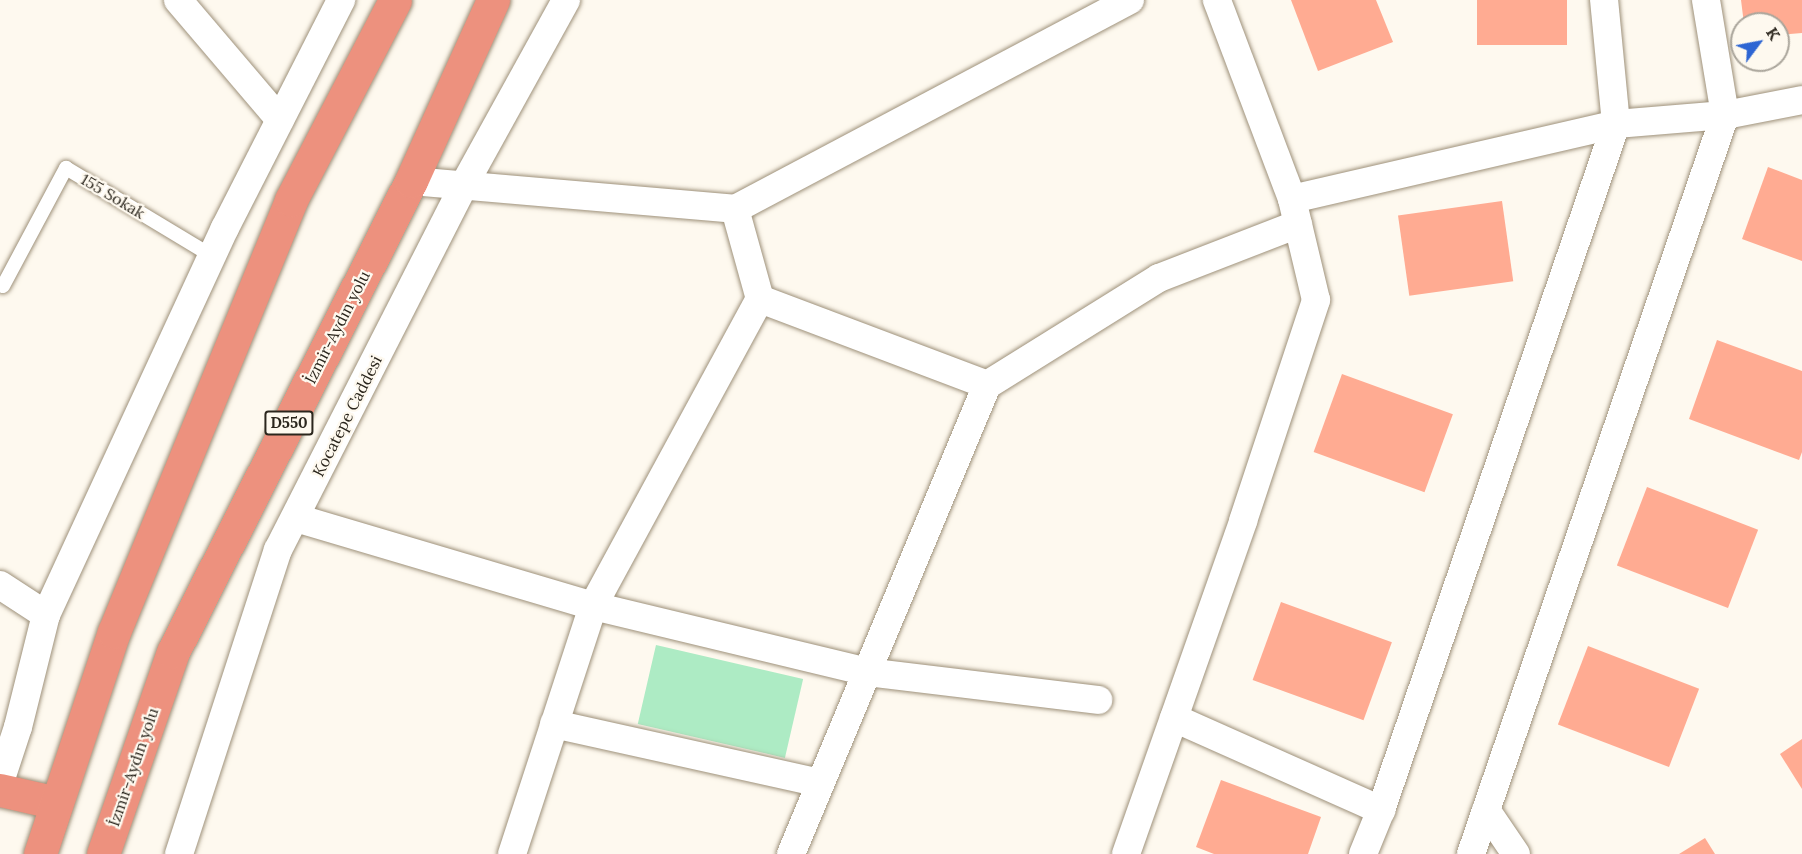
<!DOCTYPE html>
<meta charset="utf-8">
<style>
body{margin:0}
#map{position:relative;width:1802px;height:854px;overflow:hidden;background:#fef9ef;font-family:Lora,serif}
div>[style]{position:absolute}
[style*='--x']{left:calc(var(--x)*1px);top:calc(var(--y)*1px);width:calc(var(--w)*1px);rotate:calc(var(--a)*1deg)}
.green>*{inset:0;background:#adebc4;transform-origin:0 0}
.building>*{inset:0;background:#ffab92;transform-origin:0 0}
.roads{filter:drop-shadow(0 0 2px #9e917a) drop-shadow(0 0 2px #9e917a)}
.lane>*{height:14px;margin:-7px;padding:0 7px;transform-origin:7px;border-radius:7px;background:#fff}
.street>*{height:28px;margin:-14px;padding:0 14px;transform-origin:14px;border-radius:14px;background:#fff}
.highway>*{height:33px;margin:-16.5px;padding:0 16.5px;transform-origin:16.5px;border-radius:16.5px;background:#ed917e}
span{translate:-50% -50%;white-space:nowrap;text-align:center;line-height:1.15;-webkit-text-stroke:4.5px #fef9ef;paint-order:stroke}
.shield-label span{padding:2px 4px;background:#fef9ef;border:2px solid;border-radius:4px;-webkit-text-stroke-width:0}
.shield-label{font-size:15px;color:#2b261d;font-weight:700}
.street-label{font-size:16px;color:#2b261d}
.north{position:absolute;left:1730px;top:12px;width:60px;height:60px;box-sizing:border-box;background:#fef9ef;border:2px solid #aaa59b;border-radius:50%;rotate:58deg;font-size:16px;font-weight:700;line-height:24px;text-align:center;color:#2b261d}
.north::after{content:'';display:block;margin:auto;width:21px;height:27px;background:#2d65d3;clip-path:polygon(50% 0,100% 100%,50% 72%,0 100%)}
</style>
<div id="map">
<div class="green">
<i style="left:656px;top:645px;width:151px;height:81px;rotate:13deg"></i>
</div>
<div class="building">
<i style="clip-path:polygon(1291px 0,1376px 0,1393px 42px,1318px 71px)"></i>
<i style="left:1477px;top:0;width:90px;height:45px"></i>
<i style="clip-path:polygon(1741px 0,1802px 0,1802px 33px,1778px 35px,1778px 24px,1744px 24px)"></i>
<i style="clip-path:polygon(1768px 167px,1802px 180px,1802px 261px,1742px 239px)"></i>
<i style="left:1502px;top:201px;width:81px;height:105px;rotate:82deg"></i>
<i style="clip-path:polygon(1717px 340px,1802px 371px,1802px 452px,1799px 460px,1689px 419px)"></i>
<i style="left:1342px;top:374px;width:118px;height:83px;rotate:20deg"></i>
<i style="left:1647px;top:487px;width:119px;height:84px;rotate:21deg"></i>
<i style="left:1281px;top:602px;width:118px;height:83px;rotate:20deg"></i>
<i style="left:1588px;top:646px;width:119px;height:84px;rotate:21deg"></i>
<i style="clip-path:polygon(1802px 739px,1802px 789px,1780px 754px)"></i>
<i style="clip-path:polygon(1221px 780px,1321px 817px,1308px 854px,1214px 854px,1196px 847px)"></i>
<i style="clip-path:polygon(1705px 838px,1715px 854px,1679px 854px)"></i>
</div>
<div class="roads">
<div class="lane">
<i style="--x:3;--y:286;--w:134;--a:-61.9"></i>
<i style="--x:66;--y:168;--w:170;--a:31.1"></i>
</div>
<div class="street">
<i style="--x:178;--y:0;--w:157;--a:49.6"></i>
<i style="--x:411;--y:181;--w:325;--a:4.9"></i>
<i style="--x:735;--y:209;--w:447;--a:-27.9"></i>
<i style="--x:1292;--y:199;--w:333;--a:-13"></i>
<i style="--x:1616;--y:124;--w:109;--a:-4.7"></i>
<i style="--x:1725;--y:115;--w:78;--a:-11"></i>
<i style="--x:735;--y:209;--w:93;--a:74.5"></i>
<i style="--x:760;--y:299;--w:243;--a:20.7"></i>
<i style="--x:987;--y:385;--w:203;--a:-31.9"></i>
<i style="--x:1159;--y:278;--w:149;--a:-21.2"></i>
<i style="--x:296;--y:518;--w:310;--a:16.5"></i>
<i style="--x:593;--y:606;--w:282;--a:13.5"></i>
<i style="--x:867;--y:672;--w:233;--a:6.9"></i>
<i style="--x:0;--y:585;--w:55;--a:33.1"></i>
<i style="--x:1174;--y:718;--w:227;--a:24"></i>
<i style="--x:554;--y:724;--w:272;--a:12.5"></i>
<i style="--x:0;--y:782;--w:58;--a:-71.9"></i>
<i style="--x:18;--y:727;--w:115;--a:-76"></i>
<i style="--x:46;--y:615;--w:426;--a:-65.2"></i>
<i style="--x:225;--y:228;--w:256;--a:-63"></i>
<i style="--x:1486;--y:810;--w:53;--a:55.7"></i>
<i style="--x:179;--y:854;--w:320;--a:-72"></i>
<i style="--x:278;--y:550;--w:410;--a:-63"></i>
<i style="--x:464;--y:185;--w:211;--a:-61.1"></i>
<i style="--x:512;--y:854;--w:261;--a:-71.9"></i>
<i style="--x:593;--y:606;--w:349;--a:-61.5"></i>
<i style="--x:791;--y:854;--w:508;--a:-67.32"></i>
<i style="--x:1126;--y:854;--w:353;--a:-70.6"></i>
<i style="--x:1243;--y:521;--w:233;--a:-71.7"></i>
<i style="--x:1316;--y:300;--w:104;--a:-103.4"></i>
<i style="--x:1292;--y:199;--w:213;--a:-110.7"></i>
<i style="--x:1363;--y:854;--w:48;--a:-67.8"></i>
<i style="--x:1381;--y:810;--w:725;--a:-71.09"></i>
<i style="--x:1616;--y:124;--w:125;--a:-95.5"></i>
<i style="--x:1471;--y:854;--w:781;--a:-71.03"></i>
<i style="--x:1725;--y:115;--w:117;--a:-99.4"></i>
</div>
<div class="highway">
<i style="--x:0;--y:790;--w:58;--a:12.8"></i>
<i style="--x:40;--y:854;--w:234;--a:-71.6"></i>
<i style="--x:114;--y:632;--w:467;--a:-67.7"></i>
<i style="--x:291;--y:200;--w:225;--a:-62.5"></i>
<i style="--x:103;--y:854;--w:214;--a:-70.9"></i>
<i style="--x:173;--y:652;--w:528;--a:-63.19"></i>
<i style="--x:411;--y:181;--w:199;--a:-65.6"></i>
</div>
</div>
<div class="shield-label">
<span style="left:289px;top:423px">D550</span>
</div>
<div class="street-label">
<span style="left:113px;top:196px;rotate:31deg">155 Sokak</span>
<span style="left:337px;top:327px;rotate:-63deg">İzmir-Aydın yolu</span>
<span style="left:347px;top:416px;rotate:-63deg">Kocatepe Caddesi</span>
<span style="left:133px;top:767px;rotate:-71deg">İzmir-Aydın yolu</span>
</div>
<div class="north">K</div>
</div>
